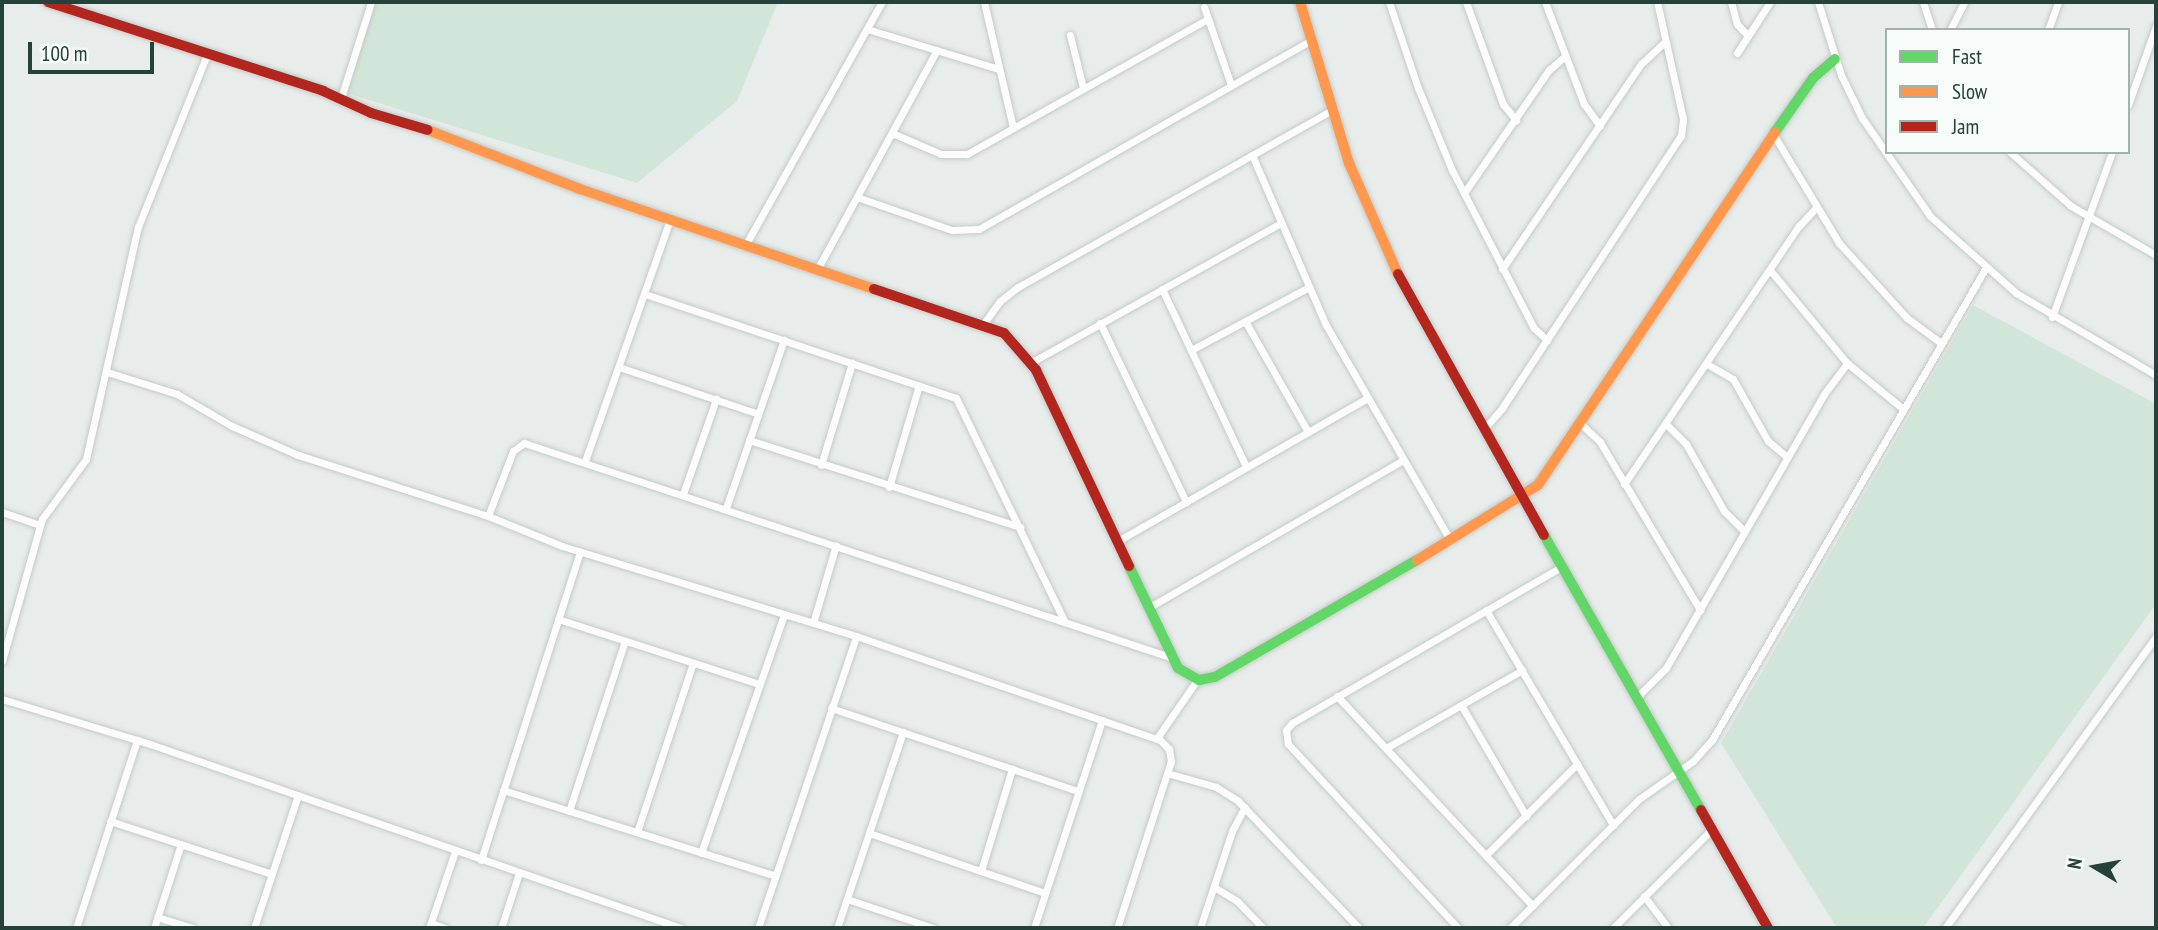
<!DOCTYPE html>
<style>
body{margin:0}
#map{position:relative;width:2158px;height:930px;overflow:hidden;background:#e8edeb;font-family:"PT Sans Narrow",sans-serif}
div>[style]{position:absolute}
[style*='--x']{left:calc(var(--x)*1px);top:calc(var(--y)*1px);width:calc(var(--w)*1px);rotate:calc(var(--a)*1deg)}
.green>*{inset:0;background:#d1e6d8}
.roads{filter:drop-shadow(0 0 2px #c5cac8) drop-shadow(0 0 2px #c5cac8)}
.street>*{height:7px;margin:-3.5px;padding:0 3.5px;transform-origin:3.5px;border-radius:3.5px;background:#fcfcfc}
.fast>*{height:10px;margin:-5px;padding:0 5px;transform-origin:5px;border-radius:5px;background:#63d668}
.slow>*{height:10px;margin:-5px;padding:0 5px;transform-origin:5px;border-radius:5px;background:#ff974d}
.jam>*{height:10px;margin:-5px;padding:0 5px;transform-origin:5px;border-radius:5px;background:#b3261e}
span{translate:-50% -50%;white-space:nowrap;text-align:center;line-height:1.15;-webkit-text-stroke:5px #f7fbf9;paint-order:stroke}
.frame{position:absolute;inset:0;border:4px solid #24423a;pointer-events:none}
.legend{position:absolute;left:1885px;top:28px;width:245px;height:126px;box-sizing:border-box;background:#f7fbf9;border:2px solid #a3b1ad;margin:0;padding:9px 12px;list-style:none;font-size:21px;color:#24423a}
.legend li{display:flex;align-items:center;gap:14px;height:35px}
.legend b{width:35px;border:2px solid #a3b1ad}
.north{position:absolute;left:2060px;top:832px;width:70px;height:70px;-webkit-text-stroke:5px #f7fbf9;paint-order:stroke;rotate:280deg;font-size:19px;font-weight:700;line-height:28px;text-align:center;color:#24423a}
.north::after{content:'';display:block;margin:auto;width:24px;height:32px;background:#24423a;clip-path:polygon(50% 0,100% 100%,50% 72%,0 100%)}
.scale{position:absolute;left:28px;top:42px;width:126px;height:32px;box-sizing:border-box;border:4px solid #24423a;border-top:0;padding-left:9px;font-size:21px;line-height:24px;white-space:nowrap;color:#24423a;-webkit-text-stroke:5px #f7fbf9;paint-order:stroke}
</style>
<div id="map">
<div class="green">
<i style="clip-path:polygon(374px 2px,778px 2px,737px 101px,637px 183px,343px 92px)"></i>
<i style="clip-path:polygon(1973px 305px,2156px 404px,2156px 604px,1923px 928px,1837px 928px,1721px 743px)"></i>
</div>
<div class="roads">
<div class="street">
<i style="--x:984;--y:2;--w:129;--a:77"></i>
<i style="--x:1389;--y:2;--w:91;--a:71.4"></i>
<i style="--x:1418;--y:88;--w:89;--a:67.5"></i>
<i style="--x:1452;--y:170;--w:178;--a:62.6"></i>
<i style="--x:1534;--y:328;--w:18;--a:43"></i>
<i style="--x:1466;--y:2;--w:109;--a:70.1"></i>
<i style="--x:1503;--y:104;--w:21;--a:51"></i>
<i style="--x:1545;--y:2;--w:109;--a:69.1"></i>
<i style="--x:1584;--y:104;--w:27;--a:54"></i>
<i style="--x:1731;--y:2;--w:23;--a:75"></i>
<i style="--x:1737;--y:24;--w:16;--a:47"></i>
<i style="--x:1818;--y:2;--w:77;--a:72.5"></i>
<i style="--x:1841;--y:75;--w:48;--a:64"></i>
<i style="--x:1862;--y:118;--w:119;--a:55.2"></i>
<i style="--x:1930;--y:216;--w:115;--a:41.8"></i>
<i style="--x:2016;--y:293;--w:162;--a:30.4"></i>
<i style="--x:1923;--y:2;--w:29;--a:72"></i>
<i style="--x:1204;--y:7;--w:83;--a:70.9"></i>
<i style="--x:867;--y:29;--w:138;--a:16.9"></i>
<i style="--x:1950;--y:30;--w:31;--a:-63"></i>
<i style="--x:2048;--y:30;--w:30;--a:-70"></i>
<i style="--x:1070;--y:35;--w:55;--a:76.2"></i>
<i style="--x:1737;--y:53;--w:61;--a:-57.1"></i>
<i style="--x:341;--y:98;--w:101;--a:-72.6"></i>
<i style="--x:2128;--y:105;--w:84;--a:-70.5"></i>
<i style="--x:892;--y:133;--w:53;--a:23.2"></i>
<i style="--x:941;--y:154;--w:26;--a:0"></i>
<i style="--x:967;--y:154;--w:276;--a:-29.3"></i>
<i style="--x:1775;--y:137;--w:124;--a:58.9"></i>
<i style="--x:1839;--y:243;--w:101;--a:47.8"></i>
<i style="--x:1907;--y:318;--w:42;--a:36.3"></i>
<i style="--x:2010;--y:152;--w:81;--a:41.5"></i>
<i style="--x:2071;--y:206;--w:98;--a:30"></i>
<i style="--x:1252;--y:155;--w:185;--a:66.5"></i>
<i style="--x:1326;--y:325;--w:248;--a:60"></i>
<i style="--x:1464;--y:193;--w:150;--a:-55.4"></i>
<i style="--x:1549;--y:70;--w:20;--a:-41"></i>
<i style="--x:857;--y:197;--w:101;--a:19.2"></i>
<i style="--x:952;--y:230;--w:27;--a:-2"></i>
<i style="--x:979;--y:229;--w:381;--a:-29.6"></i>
<i style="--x:746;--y:244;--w:278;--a:-60.7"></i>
<i style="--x:818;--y:268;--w:248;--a:-61.4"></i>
<i style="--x:1502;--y:269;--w:248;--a:-55.9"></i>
<i style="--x:1641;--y:64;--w:33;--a:-43"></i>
<i style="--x:1770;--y:270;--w:121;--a:50.4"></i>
<i style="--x:1847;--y:363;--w:71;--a:39.3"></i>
<i style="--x:1162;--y:289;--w:197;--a:64.7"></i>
<i style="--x:645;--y:294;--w:328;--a:18.5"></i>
<i style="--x:956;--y:398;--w:249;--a:64.1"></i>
<i style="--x:2052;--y:317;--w:176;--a:-70"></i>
<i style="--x:1245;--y:321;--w:128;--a:60.4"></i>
<i style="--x:984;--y:323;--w:27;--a:-54"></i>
<i style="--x:1000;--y:301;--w:23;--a:-38"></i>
<i style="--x:1018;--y:287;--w:358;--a:-29.4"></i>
<i style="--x:1100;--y:323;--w:199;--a:64.3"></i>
<i style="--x:1191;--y:350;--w:134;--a:-28.1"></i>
<i style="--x:1032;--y:362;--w:285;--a:-29.2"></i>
<i style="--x:1707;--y:364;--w:30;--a:30"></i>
<i style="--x:1733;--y:379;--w:71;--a:60.6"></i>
<i style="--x:1768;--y:441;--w:25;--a:40"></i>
<i style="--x:619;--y:367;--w:145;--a:18.6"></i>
<i style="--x:107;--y:372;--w:73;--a:17.4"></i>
<i style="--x:177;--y:394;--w:64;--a:30.2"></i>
<i style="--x:232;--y:426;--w:72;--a:23.7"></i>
<i style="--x:298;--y:455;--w:200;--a:17.8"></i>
<i style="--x:488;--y:516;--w:80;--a:22.1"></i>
<i style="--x:562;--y:546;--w:307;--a:17"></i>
<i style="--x:856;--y:636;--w:321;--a:18.9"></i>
<i style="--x:1160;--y:740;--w:13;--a:45"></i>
<i style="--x:1169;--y:749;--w:12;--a:81"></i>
<i style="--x:1171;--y:761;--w:176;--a:107.9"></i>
<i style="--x:1581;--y:424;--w:26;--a:43"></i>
<i style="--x:1600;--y:442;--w:196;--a:59.2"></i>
<i style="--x:1667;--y:425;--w:27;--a:45"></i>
<i style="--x:1686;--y:444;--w:77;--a:60.4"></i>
<i style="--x:1724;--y:511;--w:28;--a:45"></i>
<i style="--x:1484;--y:429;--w:28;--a:-49"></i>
<i style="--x:1502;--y:408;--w:326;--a:-56.7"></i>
<i style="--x:1681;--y:136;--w:17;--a:-83"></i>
<i style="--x:1683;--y:119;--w:120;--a:-102.5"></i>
<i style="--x:749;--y:440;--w:285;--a:17.8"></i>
<i style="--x:585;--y:461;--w:256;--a:-70.6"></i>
<i style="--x:821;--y:465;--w:107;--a:-73.1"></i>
<i style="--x:1624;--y:484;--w:312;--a:-55.9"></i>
<i style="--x:1799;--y:226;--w:26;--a:-47"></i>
<i style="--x:889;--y:487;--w:106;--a:-73.6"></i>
<i style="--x:683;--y:494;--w:101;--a:-70.8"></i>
<i style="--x:726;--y:508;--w:178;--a:-71"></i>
<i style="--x:2;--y:512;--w:40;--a:18.9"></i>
<i style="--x:488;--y:516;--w:70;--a:-69"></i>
<i style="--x:513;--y:451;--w:14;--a:-36"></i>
<i style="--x:524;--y:443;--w:684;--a:18.33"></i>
<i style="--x:1116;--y:542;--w:289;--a:-29.8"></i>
<i style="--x:1148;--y:608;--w:295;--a:-30.1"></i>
<i style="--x:1486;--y:610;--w:250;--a:59.4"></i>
<i style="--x:558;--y:619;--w:211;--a:17.9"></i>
<i style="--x:813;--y:623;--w:81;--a:-73.6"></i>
<i style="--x:2;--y:661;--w:148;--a:-74.3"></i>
<i style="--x:42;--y:519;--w:74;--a:-53.7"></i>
<i style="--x:86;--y:459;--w:238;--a:-77.4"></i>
<i style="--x:138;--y:227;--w:188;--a:-68.2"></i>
<i style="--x:1337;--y:696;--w:287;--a:47"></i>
<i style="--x:1636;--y:698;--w:42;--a:-45"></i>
<i style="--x:1666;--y:668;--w:316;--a:-60"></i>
<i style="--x:1824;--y:394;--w:39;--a:-53"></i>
<i style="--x:2;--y:699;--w:155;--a:16.9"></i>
<i style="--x:150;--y:744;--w:562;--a:19.11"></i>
<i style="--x:1461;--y:705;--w:129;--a:59.6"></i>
<i style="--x:831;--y:708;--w:261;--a:18.6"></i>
<i style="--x:1157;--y:738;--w:70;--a:-55.4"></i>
<i style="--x:1386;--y:748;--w:157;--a:-29.8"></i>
<i style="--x:1167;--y:773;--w:51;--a:15.9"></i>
<i style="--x:1216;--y:787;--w:26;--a:32"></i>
<i style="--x:1238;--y:801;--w:175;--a:46.4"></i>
<i style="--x:503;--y:790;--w:285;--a:17.5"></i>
<i style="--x:569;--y:811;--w:179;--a:-71.8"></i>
<i style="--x:110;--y:821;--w:170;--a:18.1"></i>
<i style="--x:637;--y:832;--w:178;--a:-71.7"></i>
<i style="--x:869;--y:833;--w:186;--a:18.8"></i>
<i style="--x:701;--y:853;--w:253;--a:-70.8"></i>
<i style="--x:1486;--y:855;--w:129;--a:-45"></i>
<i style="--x:481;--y:860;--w:324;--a:-72.2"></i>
<i style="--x:981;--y:871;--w:107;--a:-73.1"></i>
<i style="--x:1214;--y:887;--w:27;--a:31"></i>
<i style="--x:1237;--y:901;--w:37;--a:46"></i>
<i style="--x:1644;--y:896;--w:40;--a:53"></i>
<i style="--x:847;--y:899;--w:91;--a:18.6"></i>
<i style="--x:157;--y:917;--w:37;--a:17"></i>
<i style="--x:431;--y:923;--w:15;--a:20"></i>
<i style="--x:76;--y:928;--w:198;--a:-72"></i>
<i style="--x:154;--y:928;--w:88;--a:-72.2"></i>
<i style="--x:254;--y:928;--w:140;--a:-71.7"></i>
<i style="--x:429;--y:928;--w:81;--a:-71.3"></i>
<i style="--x:501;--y:928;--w:58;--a:-71.9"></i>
<i style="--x:758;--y:928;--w:308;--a:-71.4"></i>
<i style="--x:837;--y:928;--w:207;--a:-71.4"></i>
<i style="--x:1034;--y:928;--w:219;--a:-71.9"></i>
<i style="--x:1200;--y:928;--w:102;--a:-71.7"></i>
<i style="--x:1232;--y:831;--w:27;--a:-62"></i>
<i style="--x:1458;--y:928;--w:251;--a:-132.7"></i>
<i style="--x:1288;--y:744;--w:14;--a:-98"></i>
<i style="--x:1286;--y:730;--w:9;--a:-49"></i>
<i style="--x:1292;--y:723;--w:311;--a:-30.1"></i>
<i style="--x:1510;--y:928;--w:182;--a:-45"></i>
<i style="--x:1639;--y:799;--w:66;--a:-35.1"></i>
<i style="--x:1693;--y:761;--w:28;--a:-48"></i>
<i style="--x:1712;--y:740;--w:544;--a:-59.9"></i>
<i style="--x:1613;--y:928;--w:139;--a:-45"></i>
<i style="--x:1945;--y:928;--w:359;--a:-54.1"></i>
</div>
<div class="fast">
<i style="--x:1775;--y:132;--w:66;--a:-54.9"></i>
<i style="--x:1813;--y:78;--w:29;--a:-41"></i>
<i style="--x:1544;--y:535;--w:317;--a:60.3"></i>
<i style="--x:1129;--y:566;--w:113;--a:64.3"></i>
<i style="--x:1178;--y:668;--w:24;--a:30"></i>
<i style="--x:1199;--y:680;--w:16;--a:-11"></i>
<i style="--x:1215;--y:677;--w:233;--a:-30.1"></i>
</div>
<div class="slow">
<i style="--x:1300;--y:2;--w:168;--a:73.1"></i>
<i style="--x:1349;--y:163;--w:121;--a:66.2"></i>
<i style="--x:428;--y:130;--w:163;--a:21.2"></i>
<i style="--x:580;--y:189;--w:311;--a:18.8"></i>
<i style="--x:1417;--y:560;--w:142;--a:-31.8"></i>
<i style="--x:1538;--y:485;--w:425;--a:-56.1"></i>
</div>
<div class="jam">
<i style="--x:48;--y:2;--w:289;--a:17.9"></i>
<i style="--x:323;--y:91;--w:53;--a:24.6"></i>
<i style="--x:371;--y:113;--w:59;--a:16.6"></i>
<i style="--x:1398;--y:274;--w:299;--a:60.8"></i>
<i style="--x:874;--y:289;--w:137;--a:18.7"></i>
<i style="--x:1004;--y:333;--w:49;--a:49.1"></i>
<i style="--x:1036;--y:370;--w:217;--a:64.6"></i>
<i style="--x:1701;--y:810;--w:136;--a:60.4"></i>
</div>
</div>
<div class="frame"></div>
<ul class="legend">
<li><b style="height:9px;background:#63d668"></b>Fast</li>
<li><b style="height:9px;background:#ff974d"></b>Slow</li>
<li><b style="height:9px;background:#b3261e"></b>Jam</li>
</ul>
<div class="north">N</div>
<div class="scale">100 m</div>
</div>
